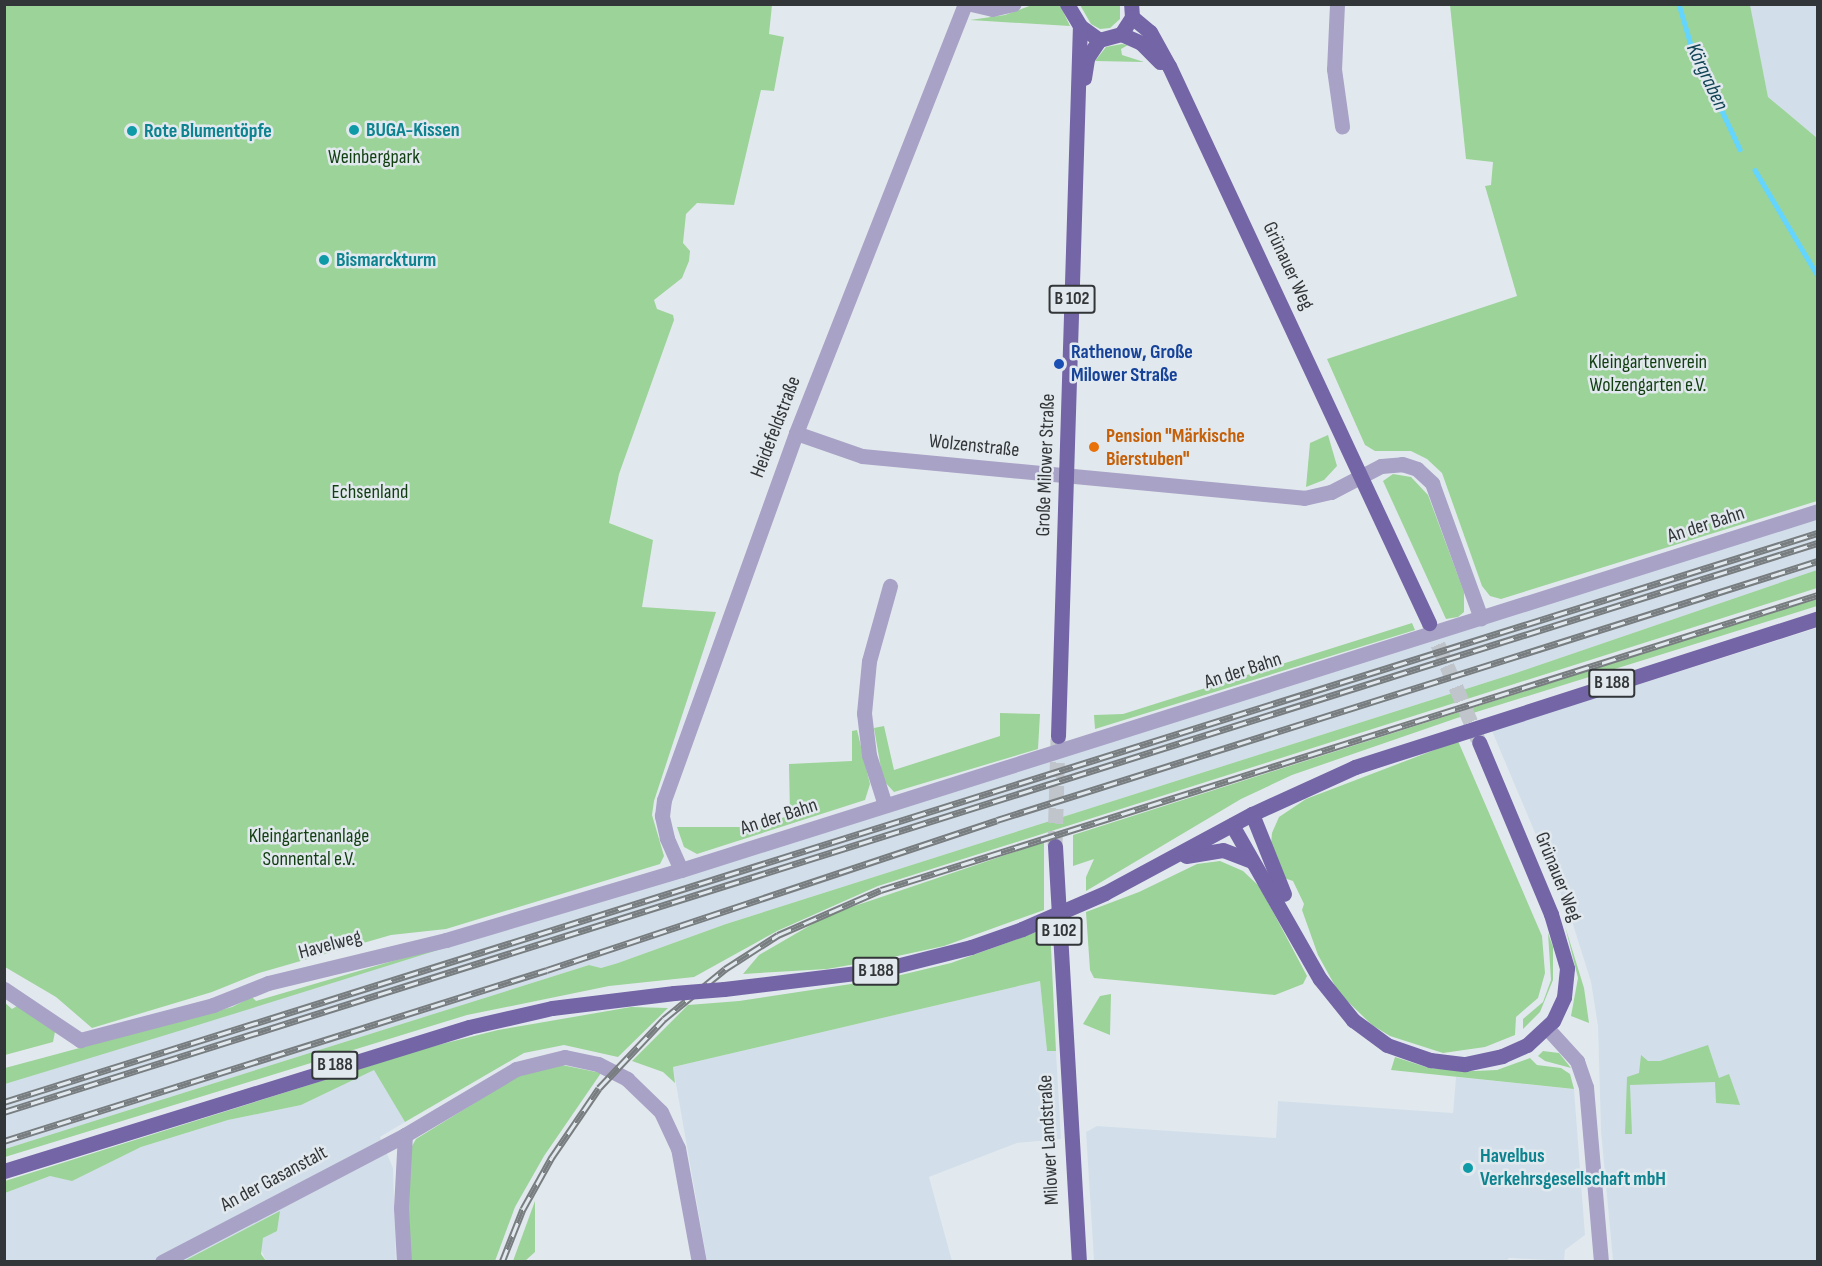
<!DOCTYPE html>
<meta charset="utf-8">
<style>
body{margin:0}
#map{position:relative;width:1822px;height:1266px;overflow:hidden;background:#e2e9ee;font-family:"Sofia Sans Condensed",sans-serif}
div>[style]{position:absolute}
[style*='--x']{left:calc(var(--x)*1px);top:calc(var(--y)*1px);width:calc(var(--w)*1px);rotate:calc(var(--a)*1deg)}
.built>*{inset:0;background:#d2dfea}
.green>*{inset:0;background:#9cd398}
.stream>*{height:4.5px;margin:-2.25px;padding:0 2.25px;transform-origin:2.25px;border-radius:2.25px;background:#63d5fe}
.primary-tunnel>*{height:15px;margin-top:-7.5px;transform-origin:0;background:repeating-linear-gradient(90deg,#bfc5ca 0 15px,transparent 0 23px)}
.street>*{height:15px;margin:-7.5px;padding:0 7.5px;transform-origin:7.5px;border-radius:7.5px;background:#a8a2c6}
.primary>*{height:15px;margin:-7.5px;padding:0 7.5px;transform-origin:7.5px;border-radius:7.5px;background:#7465a7}
.rail>*{height:7px;margin-top:-3.5px;transform-origin:0;background:repeating-linear-gradient(90deg,#e2e9ee 0 14px,#787d80 0 28px);box-sizing:border-box;border-block:2px solid #787d80}
.primary-bridge>*{height:15px;margin:-7.5px;padding:0 7.5px;transform-origin:7.5px;border-radius:7.5px;background:#7465a7}
.dots>*{width:16px;height:16px;translate:-50% -50%;box-sizing:border-box;border:3px solid #e2e9ee;border-radius:50%}
span{translate:-50% -50%;white-space:nowrap;text-align:center;line-height:1.15;-webkit-text-stroke:5px #e2e9ee;paint-order:stroke}
.shield-label span{padding:2px 4px;background:#e2e9ee;border:2px solid;border-radius:4px;-webkit-text-stroke-width:0}
.shield-label{font-size:18px;color:#333638;font-weight:700}
.culture-label{font-size:20px;color:#0d838f;font-weight:700}
.left{translate:0 -50%;text-align:left}
.park-label{font-size:20px;color:#123f11}
.street-label{font-size:20px;color:#333638}
.transit-label{font-size:20px;color:#164399;font-weight:700}
.food-label{font-size:20px;color:#c56008;font-weight:700}
.water-label{font-size:21px;color:#134556;font-style:italic}
.frame{position:absolute;inset:0;border:6px solid #333638;pointer-events:none}
</style>
<div id="map">
<div class="built">
<i style="clip-path:polygon(1749px 5px,1817px 5px,1817px 138px,1768px 97px)"></i>
<i style="clip-path:polygon(1817px 517px,1817px 570px,1516px 673px,726px 924px,618px 963px,601px 968px,589px 965px,5px 1149px,5px 1084px)"></i>
<i style="clip-path:polygon(1817px 628px,1817px 1261px,1613px 1261px,1601px 1131px,1598px 1026px,1591px 982px,1571px 918px,1492px 731px)"></i>
<i style="clip-path:polygon(1040px 981px,1047px 1051px,1056px 1051px,1061px 1139px,1017px 1143px,929px 1177px,952px 1261px,707px 1261px,673px 1067px)"></i>
<i style="clip-path:polygon(375px 1069px,405px 1122px,380px 1137px,393px 1168px,396px 1261px,266px 1261px,259px 1245px,280px 1211px,184px 1261px,5px 1262px,5px 1193px,50px 1176px,72px 1180px,141px 1147px,228px 1120px,301px 1105px)"></i>
<i style="clip-path:polygon(1456px 1077px,1574px 1089px,1585px 1235px,1565px 1250px,1564px 1261px,1509px 1258px,1506px 1262px,1094px 1261px,1086px 1132px,1097px 1126px,1276px 1138px,1278px 1101px,1453px 1113px)"></i>
</div>
<div class="green">
<i style="clip-path:polygon(4px 5px,772px 5px,769px 34px,784px 37px,774px 91px,761px 90px,734px 205px,697px 203px,686px 214px,683px 243px,690px 251px,689px 261px,682px 278px,654px 300px,657px 309px,673px 315px,674px 320px,619px 474px,609px 523px,653px 540px,642px 607px,716px 612px,654px 801px,652px 815px,664px 856px,660px 864px,446px 929px,391px 935px,259px 973px,212px 992px,92px 1028px,56px 997px,5px 967px)"></i>
<i style="clip-path:polygon(1032px 5px,1060px 5px,1070px 26px,970px 20px,1005px 15px)"></i>
<i style="clip-path:polygon(1080px 5px,1120px 5px,1120px 19px,1110px 28px,1100px 29px,1091px 24px)"></i>
<i style="clip-path:polygon(1450px 5px,1750px 5px,1768px 97px,1817px 138px,1817px 501px,1501px 599px,1490px 596px,1482px 586px,1442px 473px,1427px 459px,1411px 451px,1375px 451px,1365px 445px,1327px 359px,1517px 296px,1485px 186px,1491px 185px,1493px 162px,1466px 159px)"></i>
<i style="clip-path:polygon(1122px 44px,1128px 45px,1121px 49px,1122px 55px,1144px 62px,1095px 61px,1106px 47px)"></i>
<i style="clip-path:polygon(1328px 435px,1337px 466px,1324px 480px,1306px 487px,1310px 443px)"></i>
<i style="clip-path:polygon(1393px 474px,1411px 477px,1428px 495px,1464px 592px,1464px 612px,1458px 617px,1446px 619px,1383px 481px)"></i>
<i style="clip-path:polygon(1817px 570px,1817px 588px,878px 886px,777px 931px,694px 977px,609px 986px,467px 1015px,5px 1157px,5px 1149px,589px 965px,601px 968px,618px 963px,726px 924px,1516px 673px)"></i>
<i style="clip-path:polygon(1817px 598px,1817px 606px,1457px 718px,1292px 775px,1241px 799px,1086px 891px,1086px 877px,1094px 859px,1073px 866px,1073px 835px)"></i>
<i style="clip-path:polygon(1412px 623px,1415px 630px,1095px 729px,1094px 715px,1123px 714px)"></i>
<i style="clip-path:polygon(1000px 713px,1040px 714px,1038px 749px,894px 792px,883px 780px,874px 728px,884px 726px,894px 770px,1000px 736px)"></i>
<i style="clip-path:polygon(857px 730px,870px 784px,865px 800px,697px 854px,684px 847px,677px 827px,757px 827px,790px 815px,789px 764px,852px 761px,852px 731px)"></i>
<i style="clip-path:polygon(1458px 741px,1542px 936px,1545px 973px,1538px 998px,1516px 1017px,1515px 1035px,1485px 1047px,1443px 1053px,1390px 1036px,1372px 1025px,1339px 993px,1318px 955px,1302px 910px,1304px 904px,1293px 881px,1284px 878px,1271px 844px,1272px 833px,1279px 817px,1306px 799px)"></i>
<i style="clip-path:polygon(1044px 842px,1044px 910px,944px 946px,879px 960px,827px 969px,743px 974px,759px 955px,828px 915px)"></i>
<i style="clip-path:polygon(1220px 861px,1243px 871px,1260px 887px,1307px 976px,1303px 984px,1275px 995px,1094px 978px,1090px 970px,1086px 912px,1139px 892px,1197px 864px)"></i>
<i style="clip-path:polygon(550px 915px,182px 1030px,5px 1084px,5px 1068px,232px 1007px,252px 997px,256px 1001px)"></i>
<i style="clip-path:polygon(1565px 926px,1584px 988px,1589px 1023px,1571px 1016px,1578px 978px)"></i>
<i style="clip-path:polygon(1050px 927px,1056px 1051px,1047px 1051px,1040px 981px,673px 1067px,675px 1083px,663px 1072px,632px 1061px,688px 1005px,739px 1001px,884px 979px,951px 963px)"></i>
<i style="clip-path:polygon(1548px 933px,1553px 947px,1553px 980px,1540px 1012px,1523px 1029px,1523px 1019px,1543px 1002px,1551px 980px)"></i>
<i style="clip-path:polygon(1111px 994px,1110px 1035px,1083px 1024px,1100px 996px)"></i>
<i style="clip-path:polygon(4px 1002px,12px 1009px,17px 1006px,55px 1032px,53px 1042px,5px 1055px)"></i>
<i style="clip-path:polygon(631px 1007px,668px 1008px,618px 1057px,564px 1045px,524px 1053px,405px 1122px,374px 1070px,301px 1105px,228px 1120px,141px 1147px,72px 1181px,50px 1176px,5px 1193px,5px 1181px,426px 1048px,498px 1030px)"></i>
<i style="clip-path:polygon(1708px 1045px,1719px 1078px,1729px 1074px,1740px 1105px,1716px 1103px,1715px 1082px,1630px 1085px,1632px 1134px,1625px 1134px,1627px 1077px,1639px 1073px,1641px 1055px,1648px 1061px,1660px 1061px)"></i>
<i style="clip-path:polygon(1543px 1051px,1559px 1053px,1571px 1068px,1545px 1061px,1538px 1056px)"></i>
<i style="clip-path:polygon(1395px 1057px,1429px 1068px,1474px 1071px,1497px 1070px,1530px 1058px,1537px 1065px,1561px 1068px,1570px 1074px,1574px 1089px,1391px 1070px)"></i>
<i style="clip-path:polygon(562px 1065px,601px 1073px,544px 1156px,515px 1207px,495px 1261px,409px 1261px,408px 1153px,416px 1139px,523px 1073px)"></i>
<i style="clip-path:polygon(535px 1201px,535px 1252px,525px 1261px,513px 1261px)"></i>
<i style="clip-path:polygon(280px 1211px,277px 1231px,263px 1238px,261px 1254px,266px 1261px,310px 1261px,184px 1261px)"></i>
</div>
<div class="stream">
<i style="--x:1679;--y:4;--w:43;--a:73.7"></i>
<i style="--x:1691;--y:45;--w:115;--a:64.8"></i>
<i style="--x:1755;--y:170;--w:123;--a:59.3"></i>
</div>
<div class="primary-tunnel">
<i style="--x:1429;--y:623;--w:126;--a:67.1"></i>
<i style="--x:1055;--y:846;--w:108;--a:-88.4"></i>
</div>
<div class="street">
<i style="--x:971;--y:4;--w:22;--a:13"></i>
<i style="--x:992;--y:9;--w:22;--a:-13"></i>
<i style="--x:1337;--y:4;--w:65;--a:92.6"></i>
<i style="--x:1334;--y:69;--w:58;--a:82"></i>
<i style="--x:796;--y:433;--w:70;--a:19.2"></i>
<i style="--x:862;--y:456;--w:444;--a:5.4"></i>
<i style="--x:1304;--y:498;--w:28;--a:-13"></i>
<i style="--x:1331;--y:492;--w:56;--a:-27.5"></i>
<i style="--x:1381;--y:466;--w:21;--a:-5"></i>
<i style="--x:1402;--y:464;--w:16;--a:18"></i>
<i style="--x:1417;--y:469;--w:21;--a:43"></i>
<i style="--x:1432;--y:483;--w:144;--a:70.1"></i>
<i style="--x:885;--y:805;--w:52;--a:-107.7"></i>
<i style="--x:869;--y:755;--w:42;--a:-96.8"></i>
<i style="--x:864;--y:713;--w:52;--a:-84.5"></i>
<i style="--x:869;--y:661;--w:78;--a:-74.4"></i>
<i style="--x:681;--y:870;--w:35;--a:-114"></i>
<i style="--x:667;--y:838;--w:23;--a:-103"></i>
<i style="--x:662;--y:816;--w:16;--a:-83"></i>
<i style="--x:664;--y:800;--w:390;--a:-70.2"></i>
<i style="--x:796;--y:433;--w:461;--a:-68.5"></i>
<i style="--x:4;--y:989;--w:92;--a:33.9"></i>
<i style="--x:80;--y:1040;--w:138;--a:-14.7"></i>
<i style="--x:213;--y:1005;--w:59;--a:-21.8"></i>
<i style="--x:268;--y:983;--w:183;--a:-13.6"></i>
<i style="--x:446;--y:940;--w:245;--a:-16.6"></i>
<i style="--x:681;--y:870;--w:1192;--a:-17.52"></i>
<i style="--x:1547;--y:1028;--w:45;--a:47.7"></i>
<i style="--x:1577;--y:1061;--w:28;--a:71"></i>
<i style="--x:1586;--y:1087;--w:176;--a:85.1"></i>
<i style="--x:162;--y:1262;--w:274;--a:-27.6"></i>
<i style="--x:405;--y:1135;--w:129;--a:-30.7"></i>
<i style="--x:516;--y:1069;--w:50;--a:-13.8"></i>
<i style="--x:565;--y:1057;--w:34;--a:12"></i>
<i style="--x:598;--y:1064;--w:33;--a:27"></i>
<i style="--x:627;--y:1079;--w:47;--a:44.1"></i>
<i style="--x:661;--y:1112;--w:40;--a:65"></i>
<i style="--x:678;--y:1148;--w:116;--a:79.6"></i>
<i style="--x:404;--y:1262;--w:54;--a:-93.2"></i>
<i style="--x:401;--y:1208;--w:73;--a:-86.9"></i>
</div>
<div class="primary">
<i style="--x:1067;--y:4;--w:26;--a:59"></i>
<i style="--x:1080;--y:26;--w:24;--a:36"></i>
<i style="--x:1099;--y:40;--w:23;--a:-15"></i>
<i style="--x:1121;--y:34;--w:20;--a:-57"></i>
<i style="--x:1132;--y:17;--w:13;--a:-94"></i>
<i style="--x:1132;--y:17;--w:23;--a:40"></i>
<i style="--x:1150;--y:32;--w:39;--a:61"></i>
<i style="--x:1169;--y:66;--w:615;--a:64.98"></i>
<i style="--x:1121;--y:34;--w:22;--a:24"></i>
<i style="--x:1141;--y:43;--w:27;--a:45"></i>
<i style="--x:1084;--y:78;--w:20;--a:-81"></i>
<i style="--x:1087;--y:58;--w:22;--a:-56"></i>
<i style="--x:1058;--y:736;--w:710;--a:-88.23"></i>
<i style="--x:1252;--y:814;--w:86;--a:68.2"></i>
<i style="--x:1232;--y:825;--w:177;--a:60.3"></i>
<i style="--x:1320;--y:979;--w:53;--a:51.2"></i>
<i style="--x:1353;--y:1020;--w:42;--a:36.3"></i>
<i style="--x:1387;--y:1045;--w:46;--a:19.2"></i>
<i style="--x:1430;--y:1060;--w:35;--a:7"></i>
<i style="--x:1465;--y:1064;--w:38;--a:-12"></i>
<i style="--x:1502;--y:1056;--w:27;--a:-24"></i>
<i style="--x:1527;--y:1045;--w:35;--a:-43"></i>
<i style="--x:1553;--y:1021;--w:26;--a:-65"></i>
<i style="--x:1564;--y:997;--w:29;--a:-84"></i>
<i style="--x:1567;--y:968;--w:56;--a:-106.5"></i>
<i style="--x:1551;--y:914;--w:186;--a:-112.7"></i>
<i style="--x:1055;--y:846;--w:417;--a:86.7"></i>
<i style="--x:1186;--y:856;--w:37;--a:-9"></i>
<i style="--x:1223;--y:850;--w:30;--a:21"></i>
<i style="--x:1105;--y:893;--w:167;--a:-28.3"></i>
<i style="--x:1252;--y:814;--w:113;--a:-24.5"></i>
<i style="--x:1355;--y:767;--w:486;--a:-17.8"></i>
<i style="--x:724;--y:989;--w:157;--a:-6.9"></i>
<i style="--x:880;--y:970;--w:94;--a:-14.2"></i>
<i style="--x:971;--y:947;--w:54;--a:-19.4"></i>
<i style="--x:4;--y:1171;--w:487;--a:-17.2"></i>
<i style="--x:469;--y:1027;--w:85;--a:-12.9"></i>
<i style="--x:552;--y:1008;--w:123;--a:-7"></i>
</div>
<div class="rail">
<i style="--x:4;--y:1102;--w:1901;--a:-17.42"></i>
<i style="--x:4;--y:1112;--w:1901;--a:-17.42"></i>
<i style="--x:4;--y:1141;--w:569;--a:-17.48"></i>
<i style="--x:547;--y:970;--w:474;--a:-18.4"></i>
<i style="--x:997;--y:820;--w:861;--a:-17.51"></i>
<i style="--x:502;--y:1262;--w:57;--a:-68.4"></i>
<i style="--x:523;--y:1209;--w:60;--a:-60.9"></i>
<i style="--x:552;--y:1157;--w:83;--a:-55.7"></i>
<i style="--x:599;--y:1088;--w:95;--a:-46.7"></i>
<i style="--x:664;--y:1019;--w:79;--a:-39.3"></i>
<i style="--x:725;--y:969;--w:63;--a:-32.7"></i>
<i style="--x:778;--y:935;--w:112;--a:-23.6"></i>
<i style="--x:881;--y:890;--w:982;--a:-17.48"></i>
</div>
<div class="primary-bridge">
<i style="--x:1022;--y:929;--w:90;--a:-23.4"></i>
<i style="--x:674;--y:993;--w:50;--a:-4.6"></i>
</div>
<div class="dots">
<i style="left:354px;top:130px;background:#0f9aa8"></i>
<i style="left:132px;top:131px;background:#0f9aa8"></i>
<i style="left:324px;top:260px;background:#0f9aa8"></i>
<i style="left:1059px;top:364px;background:#1a4fb4"></i>
<i style="left:1094px;top:447px;background:#e8710a"></i>
<i style="left:1468px;top:1168px;background:#0f9aa8"></i>
</div>
<div class="shield-label">
<span style="left:1072px;top:299px">B 102</span>
<span style="left:1612px;top:683px">B 188</span>
<span style="left:1059px;top:931px">B 102</span>
<span style="left:876px;top:971px">B 188</span>
<span style="left:335px;top:1065px">B 188</span>
</div>
<div class="culture-label">
<span class="left" style="left:366px;top:130px">BUGA-Kissen</span>
<span class="left" style="left:144px;top:131px">Rote Blumentöpfe</span>
<span class="left" style="left:336px;top:260px">Bismarckturm</span>
<span class="left" style="left:1480px;top:1168px">Havelbus<br>Verkehrsgesellschaft mbH</span>
</div>
<div class="park-label">
<span style="left:374px;top:157px">Weinbergpark</span>
<span style="left:1648px;top:374px">Kleingartenverein<br>Wolzengarten e.V.</span>
<span style="left:370px;top:492px">Echsenland</span>
<span style="left:309px;top:848px">Kleingartenanlage<br>Sonnental e.V.</span>
</div>
<div class="street-label">
<span style="left:1288px;top:266px;rotate:65deg">Grünauer Weg</span>
<span style="left:776px;top:427px;rotate:-69deg">Heidefeldstraße</span>
<span style="left:974px;top:446px;rotate:6deg">Wolzenstraße</span>
<span style="left:1046px;top:465px;rotate:-88deg">Große Milower Straße</span>
<span style="left:1706px;top:525px;rotate:-18deg">An der Bahn</span>
<span style="left:1243px;top:671px;rotate:-18deg">An der Bahn</span>
<span style="left:779px;top:817px;rotate:-18deg">An der Bahn</span>
<span style="left:1558px;top:877px;rotate:68deg">Grünauer Weg</span>
<span style="left:330px;top:945px;rotate:-15deg">Havelweg</span>
<span style="left:1049px;top:1140px;rotate:-93deg">Milower Landstraße</span>
<span style="left:274px;top:1179px;rotate:-28deg">An der Gasanstalt</span>
</div>
<div class="transit-label">
<span class="left" style="left:1071px;top:364px">Rathenow, Große<br>Milower Straße</span>
</div>
<div class="food-label">
<span class="left" style="left:1106px;top:448px">Pension "Märkische<br>Bierstuben"</span>
</div>
<div class="water-label">
<span style="left:1707px;top:77px;rotate:65deg">Körgraben</span>
</div>
<div class="frame"></div>
</div>
